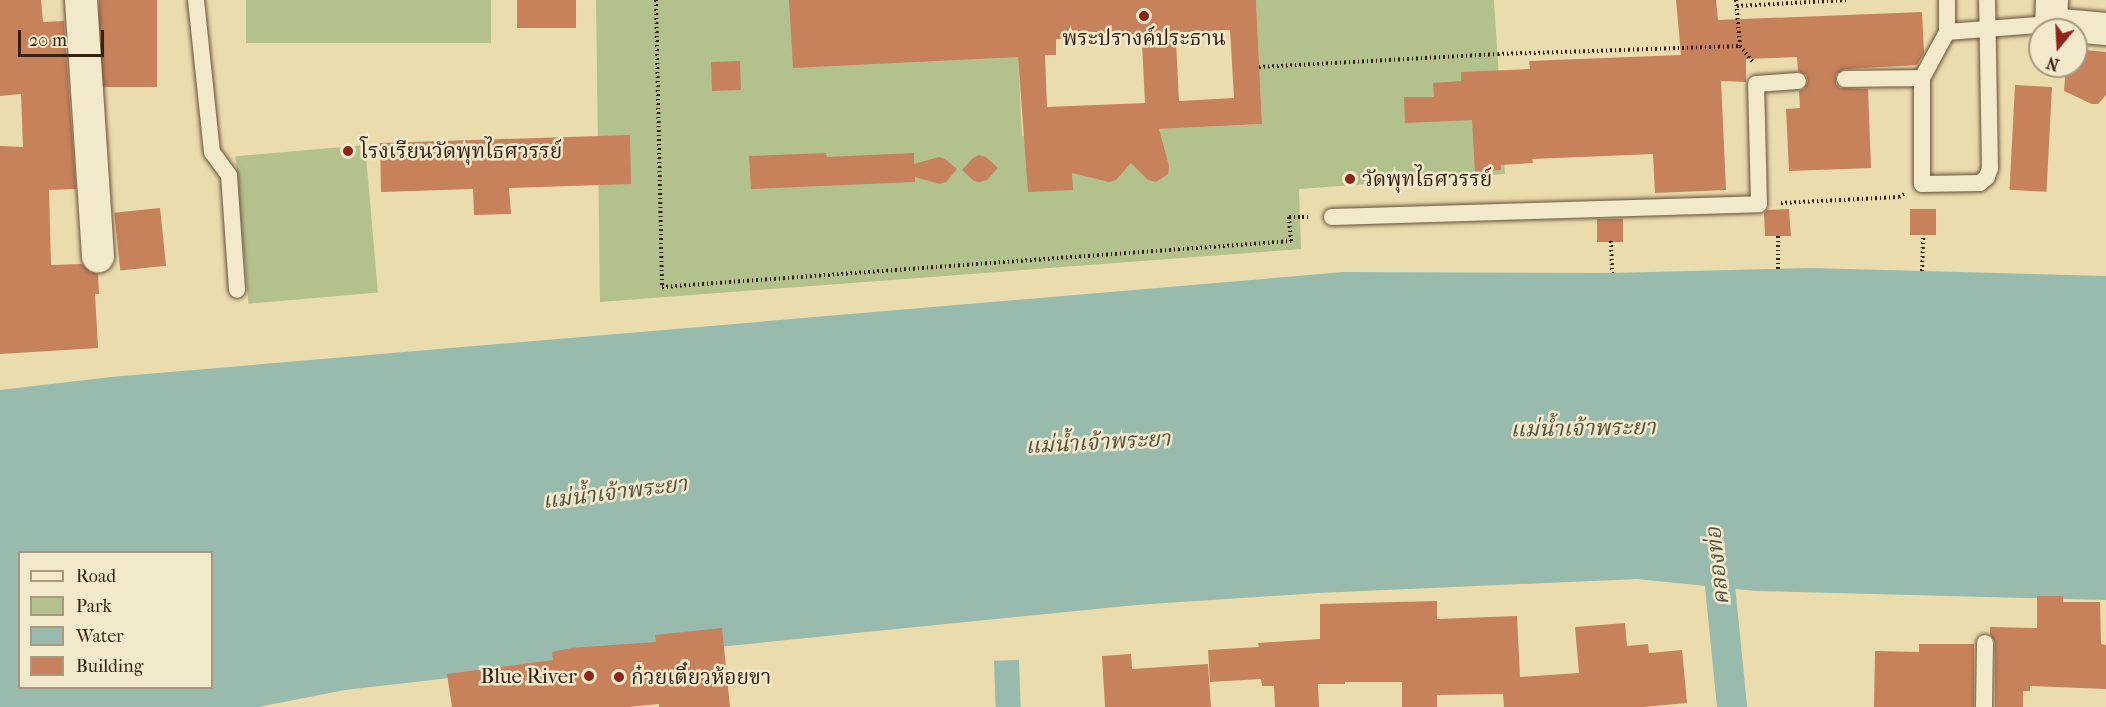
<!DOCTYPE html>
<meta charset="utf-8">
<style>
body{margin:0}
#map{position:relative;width:2106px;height:707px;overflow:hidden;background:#ebdcad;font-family:"IM FELL French Canon","Noto Serif Thai",serif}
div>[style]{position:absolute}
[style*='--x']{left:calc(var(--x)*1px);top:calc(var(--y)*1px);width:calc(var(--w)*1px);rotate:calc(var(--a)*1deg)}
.green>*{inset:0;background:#b3c18d;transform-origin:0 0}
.water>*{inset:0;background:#98bbae;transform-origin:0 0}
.canal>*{height:30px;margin:-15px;padding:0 15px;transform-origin:15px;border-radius:15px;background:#98bbae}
.building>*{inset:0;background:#c7815b;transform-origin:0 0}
.path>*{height:4px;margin-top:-2px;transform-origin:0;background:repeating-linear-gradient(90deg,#382011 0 1.5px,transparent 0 4.5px)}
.roads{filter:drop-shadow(0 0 2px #654f38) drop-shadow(0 0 2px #654f38)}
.service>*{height:16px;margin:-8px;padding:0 8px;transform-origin:8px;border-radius:8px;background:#f2e8ca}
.minor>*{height:32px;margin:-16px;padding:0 16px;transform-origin:16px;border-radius:16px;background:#f2e8ca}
.dots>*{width:16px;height:16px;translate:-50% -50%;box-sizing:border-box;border:3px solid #f2e8ca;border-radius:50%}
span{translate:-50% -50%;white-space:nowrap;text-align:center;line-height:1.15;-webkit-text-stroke:5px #f2e8ca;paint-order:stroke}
.poi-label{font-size:21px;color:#382011}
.left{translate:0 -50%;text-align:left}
.right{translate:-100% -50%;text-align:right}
.water-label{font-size:22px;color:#554e40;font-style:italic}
.legend{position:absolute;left:18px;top:551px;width:195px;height:138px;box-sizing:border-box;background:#f2e8ca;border:2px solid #a89880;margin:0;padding:8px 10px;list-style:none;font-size:18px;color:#382011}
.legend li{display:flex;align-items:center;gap:12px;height:30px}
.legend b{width:30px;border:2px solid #a89880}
.north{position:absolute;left:2028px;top:18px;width:60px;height:60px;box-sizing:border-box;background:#f2e8ca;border:2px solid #a89880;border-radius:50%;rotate:198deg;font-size:16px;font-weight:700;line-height:24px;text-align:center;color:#382011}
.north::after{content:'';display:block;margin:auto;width:21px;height:27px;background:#8f2418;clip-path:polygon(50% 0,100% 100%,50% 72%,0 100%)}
.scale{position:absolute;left:18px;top:30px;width:86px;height:27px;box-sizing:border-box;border:3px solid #382011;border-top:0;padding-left:8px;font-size:18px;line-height:21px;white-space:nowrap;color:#382011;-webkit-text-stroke:4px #f2e8ca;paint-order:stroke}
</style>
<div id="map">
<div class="green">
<i style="left:246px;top:0;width:245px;height:43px"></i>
<i style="clip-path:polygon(596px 0,789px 0,1018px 57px,1022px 136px,1262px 124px,1256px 0,1494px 0,1505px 174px,1299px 189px,1301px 249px,600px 302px)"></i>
<i style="left:365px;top:145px;width:148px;height:130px;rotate:85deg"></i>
</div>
<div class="water">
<i style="clip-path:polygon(evenodd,1811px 268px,2106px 276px,2106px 600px,1756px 591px,1637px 579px,1318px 593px,1136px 605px,728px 646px,345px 690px,258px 707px,0 707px,0 390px,111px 377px,1344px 272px,1612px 273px,1811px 268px,20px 552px,212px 552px,212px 688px,20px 688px,20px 552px)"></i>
<i style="left:1019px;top:660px;width:47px;height:25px;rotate:88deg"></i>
</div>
<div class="canal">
<i style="--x:1716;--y:546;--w:162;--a:84.3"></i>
</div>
<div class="building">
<i style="clip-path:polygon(0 0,41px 0,43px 22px,64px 21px,76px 189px,49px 190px,51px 265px,82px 264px,90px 272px,98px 274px,99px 294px,95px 294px,98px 348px,0 354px,0 146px,23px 147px,21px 94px,0 96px)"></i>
<i style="left:99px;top:0;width:58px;height:87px"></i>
<i style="left:517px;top:0;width:59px;height:28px"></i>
<i style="clip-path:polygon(evenodd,789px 0,1256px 0,1262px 124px,1159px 129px,1169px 166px,1168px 174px,1156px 182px,1148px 180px,1131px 163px,1116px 180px,1109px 182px,1072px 173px,1073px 190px,1028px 192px,1018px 57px,793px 68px,789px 0,1230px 30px,1234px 98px,1179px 101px,1176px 42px,1184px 41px,1184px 32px,1230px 30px,789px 0,1135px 34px,1135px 44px,1142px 43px,1145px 103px,1047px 107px,1045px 55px,1056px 55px,1056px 39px,1135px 34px)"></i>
<i style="clip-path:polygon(1676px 0,1716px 0,1718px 20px,1922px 12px,1924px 53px,1917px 65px,1845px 69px,1836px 74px,1836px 84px,1840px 88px,1868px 89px,1871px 168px,1789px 171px,1786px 109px,1800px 108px,1799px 91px,1804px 89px,1808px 81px,1806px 75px,1798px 71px,1797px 57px,1746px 59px,1746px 82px,1721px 81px,1726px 190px,1655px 193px,1653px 154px,1532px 159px,1533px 163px,1501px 165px,1501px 170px,1475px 172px,1472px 120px,1405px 123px,1404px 97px,1434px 97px,1433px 83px,1461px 81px,1461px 72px,1530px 69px,1529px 61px,1681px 55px)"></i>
<i style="clip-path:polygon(2076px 49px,2106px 52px,2106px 95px,2098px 104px,2092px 104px,2064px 91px,2066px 66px,2076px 66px)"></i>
<i style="left:740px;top:61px;width:29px;height:29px;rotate:88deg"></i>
<i style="left:2015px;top:85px;width:37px;height:105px;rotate:3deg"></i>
<i style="clip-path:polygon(630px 135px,631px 184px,509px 188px,511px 214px,474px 215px,473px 189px,381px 192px,380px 143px)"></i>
<i style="clip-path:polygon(826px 153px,827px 157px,914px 153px,914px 164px,939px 157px,945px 159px,957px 169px,946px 182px,940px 184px,915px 177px,915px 182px,751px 189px,749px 156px)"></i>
<i style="clip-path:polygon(979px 155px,986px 157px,998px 168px,987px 180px,980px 182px,974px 181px,962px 170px,973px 158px)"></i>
<i style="left:160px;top:208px;width:58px;height:46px;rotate:84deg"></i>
<i style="clip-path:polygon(1789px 209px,1791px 236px,1765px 236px,1764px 213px,1767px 210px)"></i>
<i style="left:1910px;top:209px;width:26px;height:26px"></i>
<i style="left:1597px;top:219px;width:26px;height:23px"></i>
<i style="clip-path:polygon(2037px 596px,2063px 596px,2063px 602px,2100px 602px,2101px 644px,2106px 645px,2106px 689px,2030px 686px,2030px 691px,2023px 691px,2023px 707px,1995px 707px,1995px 643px,1990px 634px,1990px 627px,2037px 628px)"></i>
<i style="clip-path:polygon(1437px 601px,1437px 619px,1517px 616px,1520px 677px,1579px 673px,1575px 627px,1625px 623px,1627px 646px,1648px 644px,1649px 653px,1682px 650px,1687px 703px,1643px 707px,1504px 707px,1503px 694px,1437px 695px,1437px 707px,1402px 707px,1402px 682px,1345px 682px,1345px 684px,1318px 684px,1319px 707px,1275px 707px,1274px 686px,1262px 686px,1261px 679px,1210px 682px,1208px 650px,1259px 647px,1258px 643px,1320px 639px,1320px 604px)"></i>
<i style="clip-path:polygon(722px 628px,730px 707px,659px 707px,659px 704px,628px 707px,452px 707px,447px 674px,553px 660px,552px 652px,571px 648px,656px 642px,655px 635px)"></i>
<i style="clip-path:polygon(1919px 644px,1974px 644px,1974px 707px,1874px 707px,1875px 651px,1919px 652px)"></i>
<i style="clip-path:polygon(1131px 654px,1132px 669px,1208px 664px,1211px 707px,1105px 707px,1102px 656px)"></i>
</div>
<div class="path">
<i style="--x:656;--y:0;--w:287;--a:88.8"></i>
<i style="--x:662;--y:287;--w:631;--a:-4.18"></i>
<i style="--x:1291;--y:241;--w:24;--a:-95"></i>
<i style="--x:1289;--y:217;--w:21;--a:0"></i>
<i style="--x:1736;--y:0;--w:46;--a:85"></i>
<i style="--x:1740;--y:46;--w:22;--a:51"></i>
<i style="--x:1737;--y:6;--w:111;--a:-3.1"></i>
<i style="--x:1259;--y:67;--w:239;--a:-3.1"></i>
<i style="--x:1498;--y:54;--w:242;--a:-1.9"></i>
<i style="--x:1781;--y:203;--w:118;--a:-2.9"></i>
<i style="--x:1899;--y:197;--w:6;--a:-31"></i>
<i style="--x:1778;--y:236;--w:33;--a:90"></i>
<i style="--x:1611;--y:241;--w:32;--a:88"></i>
<i style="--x:1922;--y:271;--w:36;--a:-88"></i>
</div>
<div class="roads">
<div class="service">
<i style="--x:196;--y:0;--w:153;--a:84"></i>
<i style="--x:212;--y:152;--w:29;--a:54"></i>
<i style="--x:229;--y:175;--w:115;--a:86"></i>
<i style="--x:1947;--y:0;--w:32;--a:90"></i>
<i style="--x:1947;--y:32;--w:52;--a:118.5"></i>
<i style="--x:1922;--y:78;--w:106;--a:90"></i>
<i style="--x:1922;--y:184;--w:58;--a:-1"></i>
<i style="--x:1980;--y:183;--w:9;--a:-41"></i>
<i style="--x:1987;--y:177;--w:9;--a:-72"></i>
<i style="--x:1990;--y:168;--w:168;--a:-91"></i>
<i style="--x:1947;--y:32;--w:104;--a:-4.4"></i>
<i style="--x:1845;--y:79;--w:77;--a:-0.7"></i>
<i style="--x:1332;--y:217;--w:427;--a:-1.7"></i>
<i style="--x:1759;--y:204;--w:120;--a:-91.4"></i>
<i style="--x:1756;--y:84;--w:42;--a:-4.1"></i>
<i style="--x:1984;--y:707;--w:64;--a:-89.1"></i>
</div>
<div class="minor">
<i style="--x:81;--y:0;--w:257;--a:86.2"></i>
<i style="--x:2052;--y:0;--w:24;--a:92"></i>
<i style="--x:2051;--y:24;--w:55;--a:5.2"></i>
</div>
</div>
<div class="dots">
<i style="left:1144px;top:16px;background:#8f2418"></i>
<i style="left:348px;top:151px;background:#8f2418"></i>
<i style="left:1350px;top:179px;background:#8f2418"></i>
<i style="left:589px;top:676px;background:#8f2418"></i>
<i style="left:619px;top:677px;background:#8f2418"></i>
</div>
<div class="poi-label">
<span style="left:1144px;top:38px">พระปรางค์ประธาน</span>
<span class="left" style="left:360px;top:151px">โรงเรียนวัดพุทไธศวรรย์</span>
<span class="left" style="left:1362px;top:179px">วัดพุทไธศวรรย์</span>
<span class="right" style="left:577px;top:676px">Blue River</span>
<span class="left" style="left:631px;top:677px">ก๋วยเตี๋ยวห้อยขา</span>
</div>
<div class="water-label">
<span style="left:1583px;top:429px;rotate:-1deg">แม่น้ำเจ้าพระยา</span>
<span style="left:1098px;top:443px;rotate:-3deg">แม่น้ำเจ้าพระยา</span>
<span style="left:615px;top:493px;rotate:-7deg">แม่น้ำเจ้าพระยา</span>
<span style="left:1718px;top:566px;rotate:-96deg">คลองท่อ</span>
</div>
<ul class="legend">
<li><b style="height:8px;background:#f2e8ca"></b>Road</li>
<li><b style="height:16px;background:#b3c18d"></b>Park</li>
<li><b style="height:16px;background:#98bbae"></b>Water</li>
<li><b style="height:16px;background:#c7815b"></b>Building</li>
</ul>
<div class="north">N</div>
<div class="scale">20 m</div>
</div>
